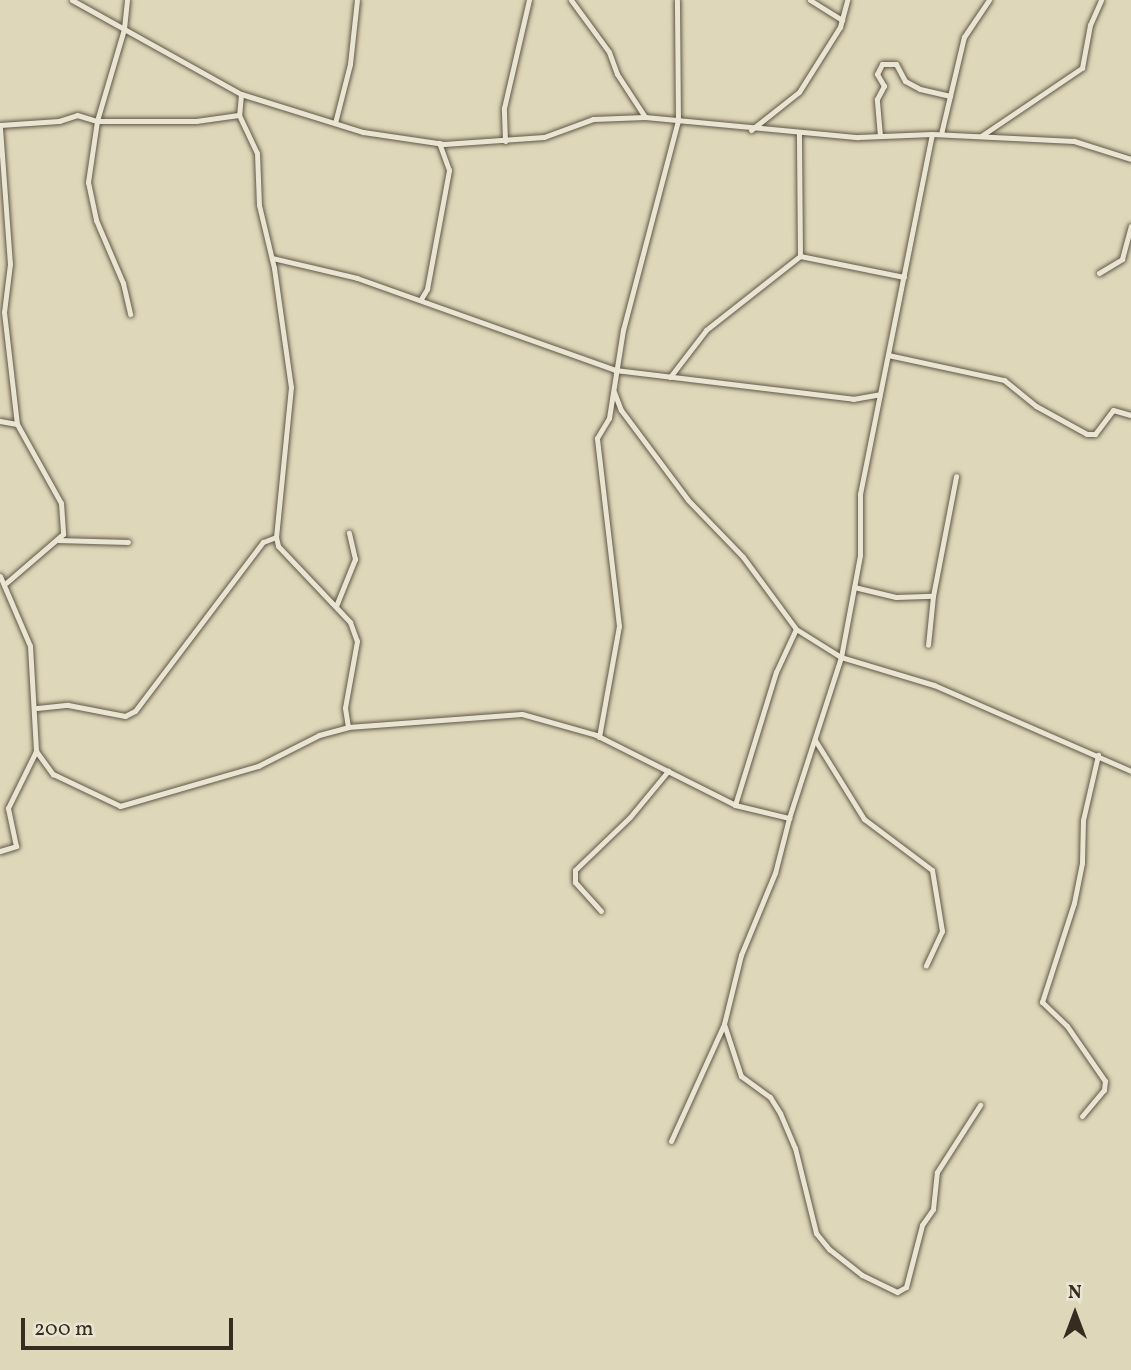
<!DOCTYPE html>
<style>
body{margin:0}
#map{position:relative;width:1131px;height:1370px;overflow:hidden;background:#dfd7ba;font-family:Vollkorn,serif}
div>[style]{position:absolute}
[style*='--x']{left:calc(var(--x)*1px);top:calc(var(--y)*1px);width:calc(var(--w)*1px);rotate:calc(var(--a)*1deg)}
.roads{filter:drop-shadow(0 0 2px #615746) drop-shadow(0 0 2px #615746)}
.street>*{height:5px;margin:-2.5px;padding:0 2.5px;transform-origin:2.5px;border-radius:2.5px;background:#eae5d2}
span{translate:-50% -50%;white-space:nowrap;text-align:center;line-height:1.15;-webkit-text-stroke:5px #eae5d2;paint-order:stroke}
.north{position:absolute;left:1040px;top:1279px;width:70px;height:70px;-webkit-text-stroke:5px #eae5d2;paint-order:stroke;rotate:0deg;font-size:19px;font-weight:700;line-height:28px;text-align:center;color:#372c20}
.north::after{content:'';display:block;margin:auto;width:24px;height:32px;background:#372c20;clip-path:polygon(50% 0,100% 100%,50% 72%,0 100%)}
.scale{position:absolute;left:21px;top:1318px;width:212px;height:32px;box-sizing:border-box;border:4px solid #372c20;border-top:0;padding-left:9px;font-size:21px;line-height:24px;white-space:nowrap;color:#372c20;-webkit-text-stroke:5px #eae5d2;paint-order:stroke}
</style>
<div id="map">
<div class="roads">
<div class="street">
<i style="--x:72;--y:0;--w:193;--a:29.1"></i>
<i style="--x:241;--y:94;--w:128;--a:17.3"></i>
<i style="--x:363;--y:132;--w:82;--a:8.4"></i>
<i style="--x:444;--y:144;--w:100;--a:-4"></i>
<i style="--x:544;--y:137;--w:52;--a:-20.2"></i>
<i style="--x:593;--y:119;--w:52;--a:-2.2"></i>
<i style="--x:645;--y:117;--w:214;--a:5.4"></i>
<i style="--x:858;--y:137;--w:74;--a:-2.3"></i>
<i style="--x:932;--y:134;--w:142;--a:2.8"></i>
<i style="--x:1074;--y:141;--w:60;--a:17.5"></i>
<i style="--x:127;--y:0;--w:29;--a:96"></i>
<i style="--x:124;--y:29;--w:96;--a:106.4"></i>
<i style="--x:97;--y:121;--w:62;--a:98.4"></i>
<i style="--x:88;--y:182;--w:39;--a:78"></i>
<i style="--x:96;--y:220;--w:69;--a:66.8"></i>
<i style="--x:123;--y:283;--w:32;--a:77"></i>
<i style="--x:571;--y:0;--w:64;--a:53.8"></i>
<i style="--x:609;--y:52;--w:23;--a:70"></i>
<i style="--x:617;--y:74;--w:51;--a:56.9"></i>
<i style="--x:810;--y:0;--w:38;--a:32"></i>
<i style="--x:241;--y:94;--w:21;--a:95"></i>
<i style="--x:239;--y:115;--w:42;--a:64.7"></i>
<i style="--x:257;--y:153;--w:52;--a:87.8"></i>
<i style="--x:259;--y:205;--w:65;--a:76.6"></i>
<i style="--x:274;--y:268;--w:120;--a:81.9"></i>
<i style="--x:291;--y:387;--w:151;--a:95.7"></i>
<i style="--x:276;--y:537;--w:9;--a:77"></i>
<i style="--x:278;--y:546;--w:105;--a:46.5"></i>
<i style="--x:350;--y:622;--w:20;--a:70"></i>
<i style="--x:357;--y:641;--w:68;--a:100.2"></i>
<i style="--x:345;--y:708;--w:19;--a:81"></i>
<i style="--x:335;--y:123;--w:61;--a:-75.7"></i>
<i style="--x:350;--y:64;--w:64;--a:-83.8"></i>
<i style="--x:0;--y:125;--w:59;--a:-3.9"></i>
<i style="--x:59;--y:121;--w:19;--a:-18"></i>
<i style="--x:77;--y:115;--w:21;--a:17"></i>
<i style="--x:97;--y:121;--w:99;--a:0"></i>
<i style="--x:196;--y:121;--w:43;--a:-7.9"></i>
<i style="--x:0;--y:128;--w:136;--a:85.8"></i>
<i style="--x:10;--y:264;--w:48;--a:97.1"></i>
<i style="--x:4;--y:312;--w:113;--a:83.4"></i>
<i style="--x:17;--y:424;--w:90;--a:60.9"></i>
<i style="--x:61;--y:503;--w:31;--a:86"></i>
<i style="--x:63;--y:534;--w:75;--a:139.3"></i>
<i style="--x:751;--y:130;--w:61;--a:-38.4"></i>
<i style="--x:799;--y:92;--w:77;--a:-57.8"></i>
<i style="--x:840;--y:27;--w:28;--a:-75"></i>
<i style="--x:941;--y:134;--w:100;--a:-76.7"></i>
<i style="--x:964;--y:37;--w:45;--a:-56"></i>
<i style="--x:880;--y:136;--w:37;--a:-95"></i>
<i style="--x:877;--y:99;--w:15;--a:-62"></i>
<i style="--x:884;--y:86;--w:14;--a:-120"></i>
<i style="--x:877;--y:74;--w:11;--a:-63"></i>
<i style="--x:882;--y:64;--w:14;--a:0"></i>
<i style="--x:896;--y:64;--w:19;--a:62"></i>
<i style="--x:905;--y:81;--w:17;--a:28"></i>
<i style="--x:920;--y:89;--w:31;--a:13"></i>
<i style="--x:981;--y:136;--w:122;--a:-34"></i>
<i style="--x:1082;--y:68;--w:44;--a:-79.5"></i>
<i style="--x:1090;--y:25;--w:27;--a:-66"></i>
<i style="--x:505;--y:141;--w:33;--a:-92"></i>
<i style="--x:504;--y:108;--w:111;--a:-77"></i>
<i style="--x:800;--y:256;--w:106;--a:11.4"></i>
<i style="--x:272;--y:258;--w:87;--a:13.2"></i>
<i style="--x:357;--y:278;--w:274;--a:19.6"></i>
<i style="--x:615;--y:370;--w:240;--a:6.9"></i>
<i style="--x:853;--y:399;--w:27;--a:-10"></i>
<i style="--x:1099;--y:273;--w:27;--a:-31"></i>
<i style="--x:1122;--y:259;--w:34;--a:-75"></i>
<i style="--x:421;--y:299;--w:12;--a:-59"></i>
<i style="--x:427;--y:289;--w:121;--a:-79.5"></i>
<i style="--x:449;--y:170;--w:29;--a:-110"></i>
<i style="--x:888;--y:355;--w:119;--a:12.2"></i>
<i style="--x:1004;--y:380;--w:41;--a:39.1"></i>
<i style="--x:1036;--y:406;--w:58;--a:28.8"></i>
<i style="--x:1087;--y:434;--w:8;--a:0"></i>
<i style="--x:1095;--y:434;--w:30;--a:-53"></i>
<i style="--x:1113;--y:410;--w:19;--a:16"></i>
<i style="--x:670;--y:377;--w:59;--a:-52.5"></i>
<i style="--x:706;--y:330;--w:120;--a:-38.2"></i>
<i style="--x:800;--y:256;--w:123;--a:-90.5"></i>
<i style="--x:614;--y:392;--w:19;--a:69"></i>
<i style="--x:621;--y:410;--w:112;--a:53.3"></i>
<i style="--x:688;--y:500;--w:79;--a:46"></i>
<i style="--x:743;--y:557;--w:89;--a:53.6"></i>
<i style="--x:796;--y:629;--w:53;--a:31.9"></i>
<i style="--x:841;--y:657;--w:97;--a:16.8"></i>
<i style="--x:934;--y:685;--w:215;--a:23.6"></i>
<i style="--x:0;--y:421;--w:17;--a:10"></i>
<i style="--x:57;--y:540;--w:71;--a:1.6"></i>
<i style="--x:0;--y:576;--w:76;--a:66.8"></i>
<i style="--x:30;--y:646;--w:105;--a:86.7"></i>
<i style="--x:36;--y:751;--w:29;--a:54"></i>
<i style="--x:53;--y:774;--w:74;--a:25.5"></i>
<i style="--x:120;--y:806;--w:144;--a:-16.2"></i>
<i style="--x:258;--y:766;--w:68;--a:-26.9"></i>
<i style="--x:319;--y:735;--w:30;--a:-15"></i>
<i style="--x:348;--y:727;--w:174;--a:-4.3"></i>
<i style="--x:522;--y:714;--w:77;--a:15.8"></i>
<i style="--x:596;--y:735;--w:156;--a:26.7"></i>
<i style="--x:735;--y:805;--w:56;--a:13.5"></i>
<i style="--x:789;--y:818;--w:169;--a:-72.1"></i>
<i style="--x:841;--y:657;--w:104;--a:-79.4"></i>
<i style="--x:860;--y:555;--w:61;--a:-90"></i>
<i style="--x:860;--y:494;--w:367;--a:-78.7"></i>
<i style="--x:854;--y:587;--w:43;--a:13.4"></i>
<i style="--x:896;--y:597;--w:37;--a:-2"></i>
<i style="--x:933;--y:596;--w:49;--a:95.8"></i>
<i style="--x:933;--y:596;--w:122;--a:-79.1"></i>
<i style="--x:336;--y:606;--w:51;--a:-68"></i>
<i style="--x:355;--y:559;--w:27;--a:-103"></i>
<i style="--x:37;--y:708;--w:31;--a:-6"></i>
<i style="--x:68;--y:705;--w:58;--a:10.9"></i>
<i style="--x:125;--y:716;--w:11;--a:-27"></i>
<i style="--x:135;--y:711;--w:212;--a:-52.9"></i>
<i style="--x:263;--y:542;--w:14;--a:-21"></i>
<i style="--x:599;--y:737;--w:113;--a:-79.8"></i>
<i style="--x:619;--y:626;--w:189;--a:-96.7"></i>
<i style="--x:597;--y:438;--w:23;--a:-59"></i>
<i style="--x:609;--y:418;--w:89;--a:-81"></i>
<i style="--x:623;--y:330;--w:216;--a:-75.3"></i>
<i style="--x:678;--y:121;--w:121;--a:-90.5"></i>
<i style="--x:815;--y:740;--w:93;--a:58.2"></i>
<i style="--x:864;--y:819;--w:85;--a:36.9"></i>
<i style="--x:932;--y:870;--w:62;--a:80.7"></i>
<i style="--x:942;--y:931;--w:38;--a:115"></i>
<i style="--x:735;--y:805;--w:139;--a:-72.9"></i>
<i style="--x:776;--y:672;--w:47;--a:-65.1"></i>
<i style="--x:0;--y:851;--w:17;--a:-17"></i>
<i style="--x:16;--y:846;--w:39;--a:-102"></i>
<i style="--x:8;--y:808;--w:64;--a:-63.8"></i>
<i style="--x:601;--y:911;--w:39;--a:-132"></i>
<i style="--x:575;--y:882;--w:12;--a:-90"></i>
<i style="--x:575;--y:870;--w:76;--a:-43.9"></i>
<i style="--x:630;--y:817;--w:60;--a:-50.4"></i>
<i style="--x:724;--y:1024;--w:55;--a:71.9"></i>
<i style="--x:741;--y:1076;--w:36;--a:36"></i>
<i style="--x:770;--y:1097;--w:19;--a:58"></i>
<i style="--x:780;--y:1113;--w:38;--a:67"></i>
<i style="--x:795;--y:1148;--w:88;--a:76.1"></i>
<i style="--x:816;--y:1233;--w:21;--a:51"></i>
<i style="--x:829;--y:1249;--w:42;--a:38.2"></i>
<i style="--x:862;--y:1275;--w:39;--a:26"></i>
<i style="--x:897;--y:1292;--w:10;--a:-29"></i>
<i style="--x:906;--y:1287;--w:64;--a:-75.5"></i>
<i style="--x:922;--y:1225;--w:19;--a:-55"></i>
<i style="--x:933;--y:1209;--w:37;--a:-84"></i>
<i style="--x:937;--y:1172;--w:80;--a:-57.3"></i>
<i style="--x:1082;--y:1116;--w:34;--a:-50"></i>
<i style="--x:1104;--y:1090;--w:9;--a:-84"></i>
<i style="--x:1105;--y:1081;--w:67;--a:-124.6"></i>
<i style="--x:1067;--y:1026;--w:35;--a:-136"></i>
<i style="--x:1042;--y:1002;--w:104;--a:-72.1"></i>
<i style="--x:1074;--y:903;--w:41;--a:-78.7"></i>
<i style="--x:1082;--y:863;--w:43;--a:-88.7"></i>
<i style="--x:1083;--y:820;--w:67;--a:-77"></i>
<i style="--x:671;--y:1141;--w:128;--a:-65.6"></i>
<i style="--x:724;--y:1024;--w:71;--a:-76.2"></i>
<i style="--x:741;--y:955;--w:89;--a:-67.5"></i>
<i style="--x:775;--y:873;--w:57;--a:-75.7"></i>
</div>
</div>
<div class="north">N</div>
<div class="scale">200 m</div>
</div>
